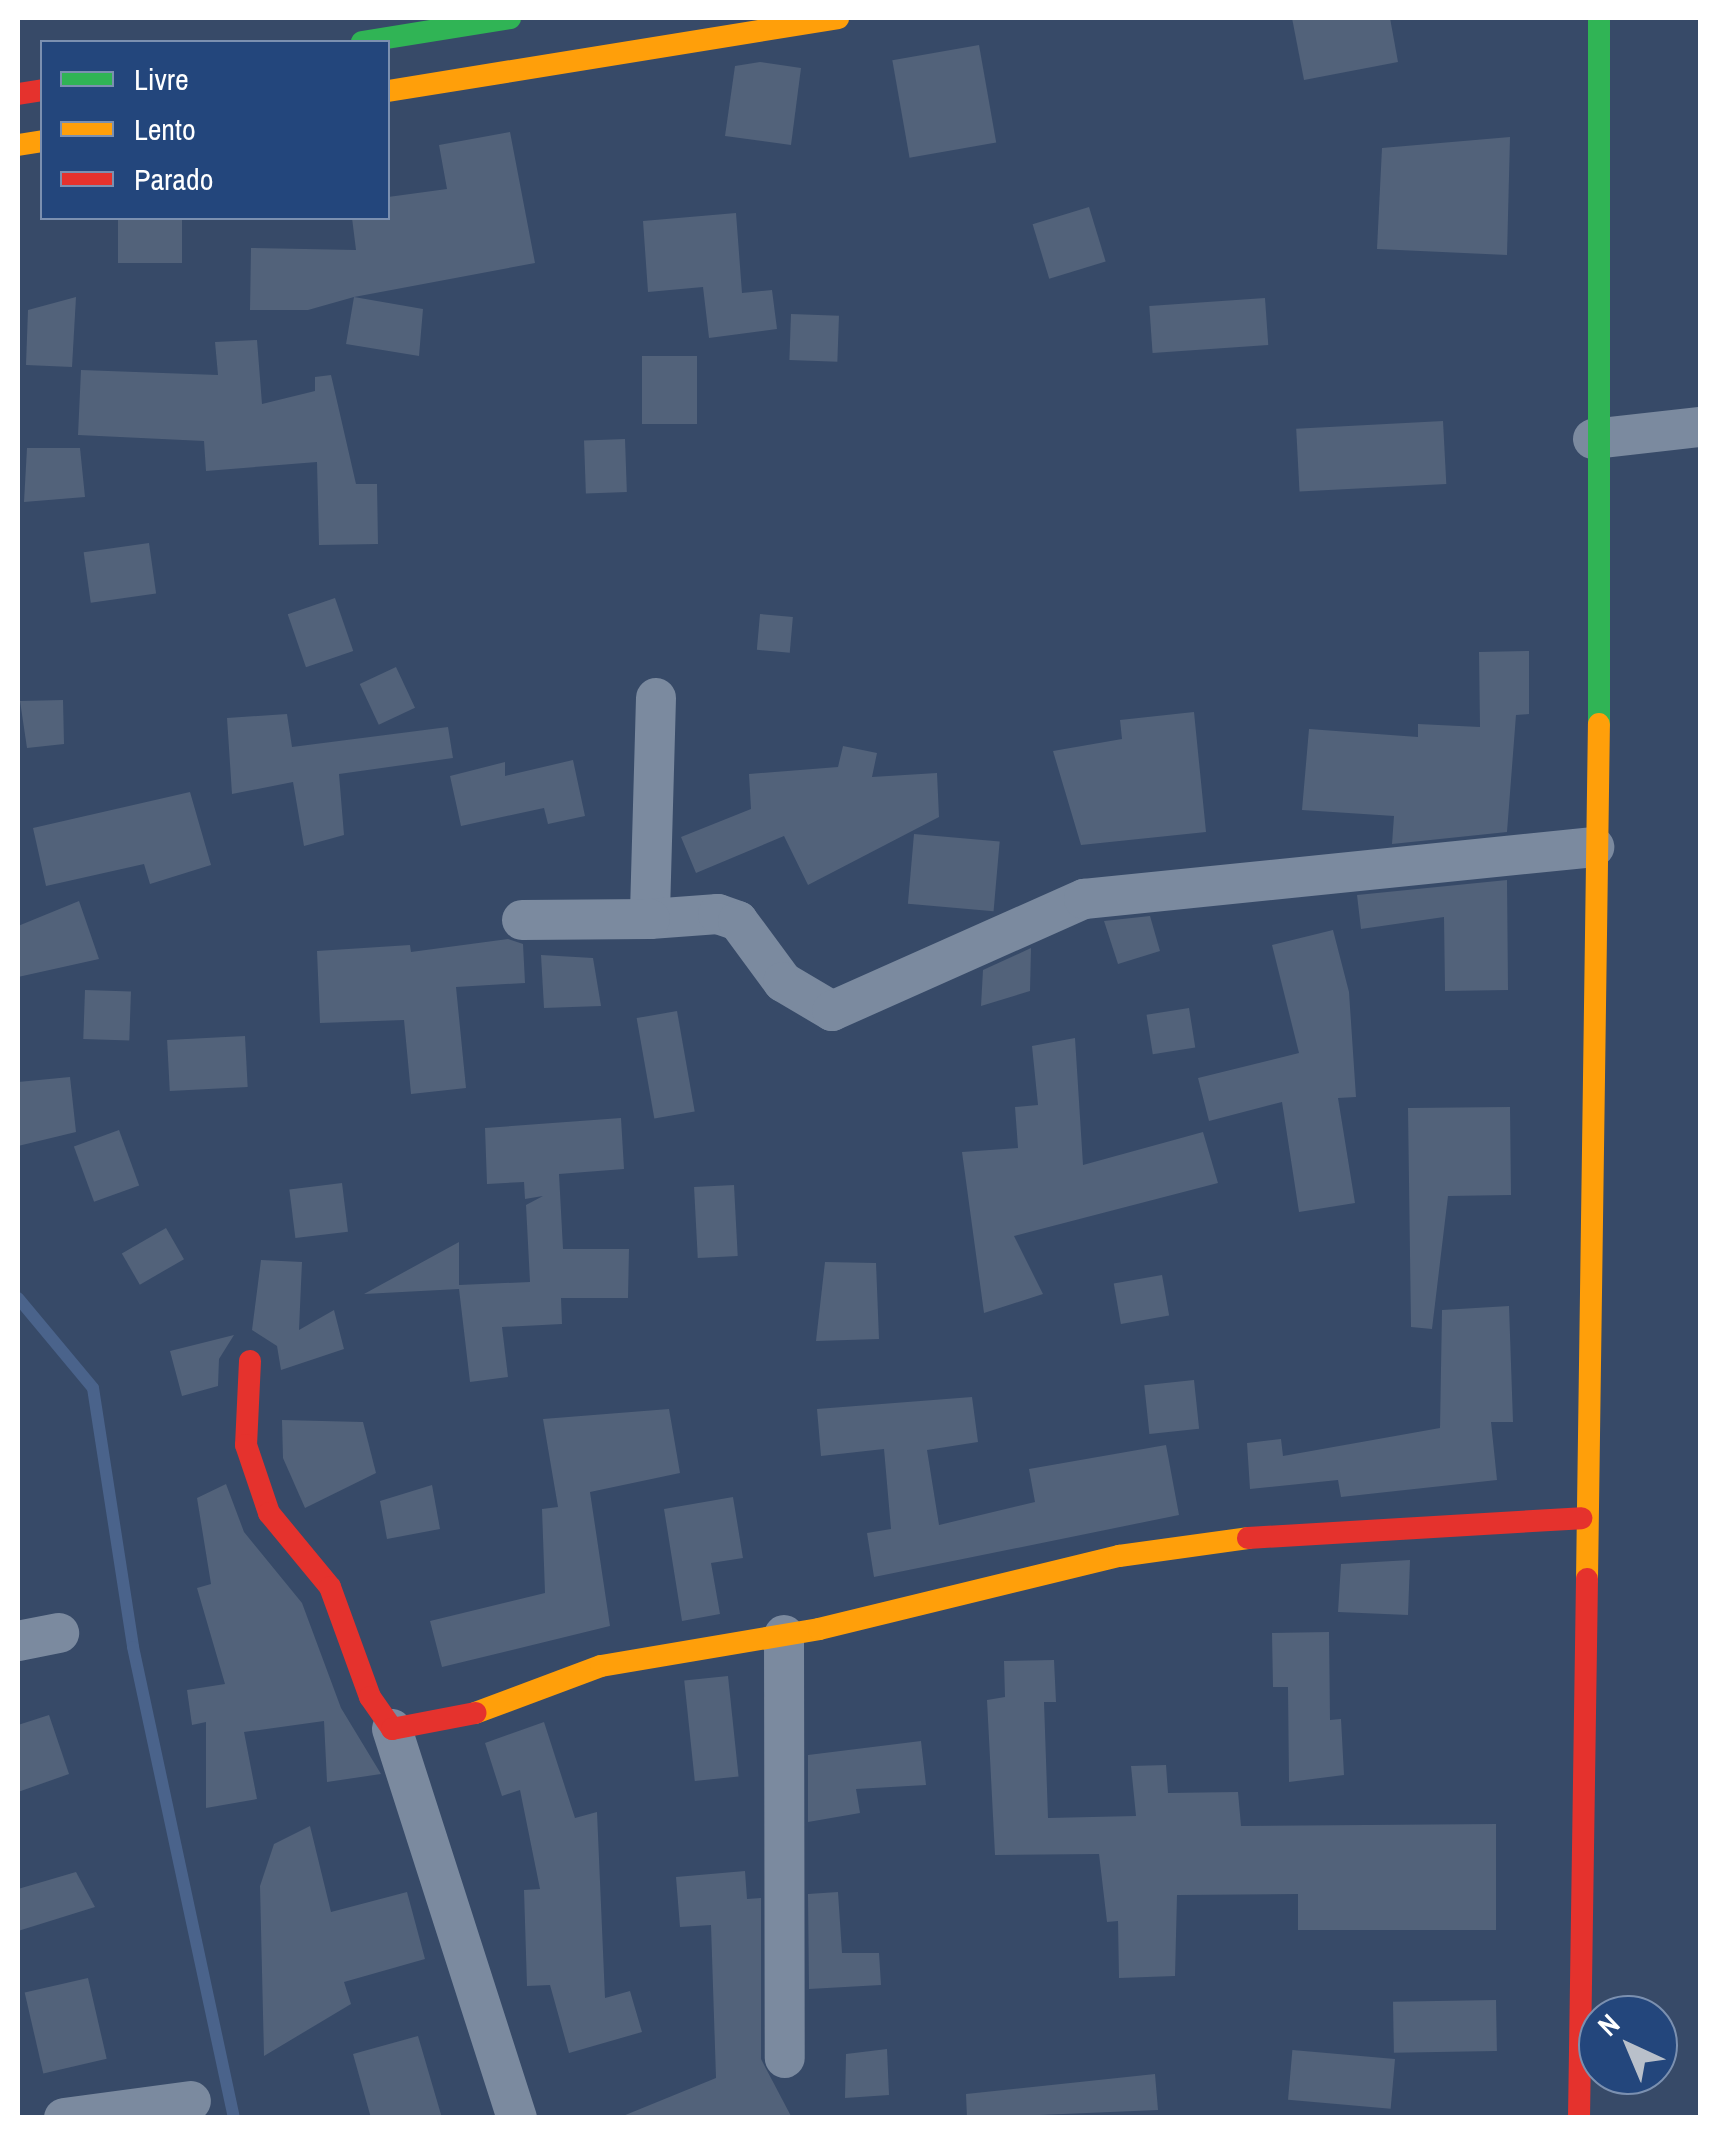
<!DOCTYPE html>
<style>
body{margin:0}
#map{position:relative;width:1718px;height:2135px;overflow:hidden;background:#374a68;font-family:"Archivo Narrow",sans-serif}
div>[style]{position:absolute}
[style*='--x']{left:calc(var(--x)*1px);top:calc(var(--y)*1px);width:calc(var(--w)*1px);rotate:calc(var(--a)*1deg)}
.stream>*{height:12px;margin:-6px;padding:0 6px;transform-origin:6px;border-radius:6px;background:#4a638b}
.building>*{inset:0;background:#52627a;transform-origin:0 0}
.street>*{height:40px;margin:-20px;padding:0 20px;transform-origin:20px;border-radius:20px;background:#7b8a9f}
.fast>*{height:22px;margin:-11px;padding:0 11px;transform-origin:11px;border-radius:11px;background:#30b455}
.slow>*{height:22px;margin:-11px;padding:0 11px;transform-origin:11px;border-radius:11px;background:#ff9f0a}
.jam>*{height:22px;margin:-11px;padding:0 11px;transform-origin:11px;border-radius:11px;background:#e5322d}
span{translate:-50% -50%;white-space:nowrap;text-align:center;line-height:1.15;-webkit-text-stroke:9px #23467c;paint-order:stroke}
.frame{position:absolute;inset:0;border:20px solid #fff;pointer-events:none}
.legend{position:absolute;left:40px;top:40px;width:350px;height:180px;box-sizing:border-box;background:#23467c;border:2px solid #7b90b0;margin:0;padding:12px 18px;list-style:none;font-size:30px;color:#fff}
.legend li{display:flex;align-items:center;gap:20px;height:50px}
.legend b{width:50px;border:2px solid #7b90b0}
.north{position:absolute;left:1578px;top:1995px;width:100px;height:100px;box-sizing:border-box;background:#23467c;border:2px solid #7b90b0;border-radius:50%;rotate:316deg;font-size:28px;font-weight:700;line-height:40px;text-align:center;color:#fff}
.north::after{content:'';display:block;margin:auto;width:35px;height:45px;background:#b9c0ca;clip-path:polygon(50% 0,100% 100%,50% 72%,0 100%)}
</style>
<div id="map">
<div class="stream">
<i style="--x:18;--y:1298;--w:117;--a:50.2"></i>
<i style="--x:93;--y:1388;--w:262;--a:81.2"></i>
<i style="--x:133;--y:1647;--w:482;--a:77.9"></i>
</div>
<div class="building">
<i style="clip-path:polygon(1292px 18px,1390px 18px,1398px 62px,1304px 80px)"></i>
<i style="left:979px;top:45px;width:99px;height:88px;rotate:80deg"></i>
<i style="clip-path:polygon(760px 62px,801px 68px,791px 145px,725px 136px,735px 66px)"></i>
<i style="clip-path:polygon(510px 132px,535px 263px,354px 297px,423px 309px,419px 356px,346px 344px,354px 297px,308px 310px,250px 310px,251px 248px,356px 250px,352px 218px,388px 218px,388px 197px,447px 189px,439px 145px)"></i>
<i style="clip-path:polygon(1510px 137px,1507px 255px,1377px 249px,1382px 148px)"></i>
<i style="left:1089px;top:207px;width:57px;height:59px;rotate:73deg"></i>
<i style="clip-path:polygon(736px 213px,742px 293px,772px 290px,777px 329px,709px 338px,703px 287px,648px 292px,643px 221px)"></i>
<i style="left:118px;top:218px;width:64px;height:45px"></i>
<i style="clip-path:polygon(76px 297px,72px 367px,26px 365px,28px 310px)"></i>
<i style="left:1265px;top:298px;width:47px;height:116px;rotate:86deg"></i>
<i style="left:791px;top:314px;width:48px;height:46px;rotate:2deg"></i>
<i style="clip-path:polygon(257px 340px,262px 404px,315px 391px,315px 377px,331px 375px,356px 484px,377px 484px,378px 544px,319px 545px,317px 462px,206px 471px,204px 441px,78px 435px,81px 370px,218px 375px,215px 342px)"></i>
<i style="left:642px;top:356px;width:55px;height:68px"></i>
<i style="left:1443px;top:421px;width:63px;height:147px;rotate:87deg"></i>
<i style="left:625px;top:439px;width:53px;height:41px;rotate:88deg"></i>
<i style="clip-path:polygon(27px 448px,80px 448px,85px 497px,24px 502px)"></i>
<i style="left:149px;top:543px;width:51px;height:66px;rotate:82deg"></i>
<i style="left:335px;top:598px;width:56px;height:50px;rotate:71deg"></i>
<i style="left:760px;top:614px;width:33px;height:36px;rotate:5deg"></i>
<i style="clip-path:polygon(1529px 651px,1529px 714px,1516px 715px,1507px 832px,1392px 844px,1394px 816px,1302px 810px,1309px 729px,1418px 737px,1418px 724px,1480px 727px,1479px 652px)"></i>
<i style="left:396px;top:667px;width:45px;height:40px;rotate:65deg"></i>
<i style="clip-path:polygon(63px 700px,64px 744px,27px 748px,20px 701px)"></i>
<i style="clip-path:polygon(1194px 712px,1206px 832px,1081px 845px,1053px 751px,1122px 739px,1120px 720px)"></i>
<i style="clip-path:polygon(287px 714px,292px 747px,448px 727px,453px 758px,339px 774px,344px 835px,304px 846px,293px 782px,232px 794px,227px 718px)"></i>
<i style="clip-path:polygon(843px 746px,877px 753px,872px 777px,937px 773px,939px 817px,808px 885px,784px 836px,696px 873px,681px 837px,751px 809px,749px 774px,838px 767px)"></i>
<i style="clip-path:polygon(573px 760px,585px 816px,548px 824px,544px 808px,461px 826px,450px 776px,505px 762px,505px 776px)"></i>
<i style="clip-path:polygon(190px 792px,211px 865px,150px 884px,144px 864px,46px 886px,33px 828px)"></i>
<i style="left:914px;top:834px;width:86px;height:70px;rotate:5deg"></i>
<i style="clip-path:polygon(1507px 880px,1508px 990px,1445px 991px,1444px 917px,1361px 929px,1357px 895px)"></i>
<i style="clip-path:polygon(79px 901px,99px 959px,18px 977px,18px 926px)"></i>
<i style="clip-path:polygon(1150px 916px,1160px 951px,1118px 964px,1104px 921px)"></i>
<i style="clip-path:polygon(1333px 930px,1349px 992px,1356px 1097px,1338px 1098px,1355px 1203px,1299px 1212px,1282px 1102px,1209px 1121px,1198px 1078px,1299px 1053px,1272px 945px)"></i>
<i style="clip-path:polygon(508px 939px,523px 944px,525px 983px,456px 987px,466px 1088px,411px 1094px,404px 1020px,320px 1023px,317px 951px,410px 945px,411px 952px)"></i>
<i style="clip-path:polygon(1031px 948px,1030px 991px,981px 1006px,983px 970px)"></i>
<i style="clip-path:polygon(541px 955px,593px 958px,601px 1006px,544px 1008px)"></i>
<i style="left:85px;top:990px;width:46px;height:49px;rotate:2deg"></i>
<i style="left:1189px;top:1008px;width:40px;height:43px;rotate:81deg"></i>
<i style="left:677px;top:1011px;width:102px;height:41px;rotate:80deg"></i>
<i style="left:245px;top:1036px;width:51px;height:78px;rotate:87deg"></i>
<i style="clip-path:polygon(1075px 1038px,1083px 1165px,1203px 1132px,1218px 1183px,1014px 1236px,1043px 1294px,984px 1313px,962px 1152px,1018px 1148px,1015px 1107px,1038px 1105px,1032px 1046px)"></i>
<i style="clip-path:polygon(70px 1077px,76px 1132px,18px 1146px,18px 1082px)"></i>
<i style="clip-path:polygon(1510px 1107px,1511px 1195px,1448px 1196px,1432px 1329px,1411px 1327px,1408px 1108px)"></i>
<i style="clip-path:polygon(621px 1118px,624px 1169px,559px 1174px,563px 1249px,629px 1249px,628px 1298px,561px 1298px,562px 1324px,502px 1327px,508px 1377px,470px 1382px,459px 1289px,364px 1294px,459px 1242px,459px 1285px,530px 1282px,526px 1205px,543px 1196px,525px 1199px,524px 1182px,487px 1184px,485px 1128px)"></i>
<i style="left:119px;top:1130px;width:59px;height:48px;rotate:70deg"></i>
<i style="left:342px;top:1183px;width:49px;height:53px;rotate:83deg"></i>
<i style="left:734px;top:1185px;width:71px;height:40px;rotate:87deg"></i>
<i style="left:166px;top:1228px;width:36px;height:51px;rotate:60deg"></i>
<i style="clip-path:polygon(261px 1260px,302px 1262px,299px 1330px,334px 1310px,344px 1349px,281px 1370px,277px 1346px,252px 1330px)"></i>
<i style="clip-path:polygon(825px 1262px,876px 1263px,879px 1339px,816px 1341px)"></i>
<i style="left:1162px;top:1275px;width:41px;height:49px;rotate:80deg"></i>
<i style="clip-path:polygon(1509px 1306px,1513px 1422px,1491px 1422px,1497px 1480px,1341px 1497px,1338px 1480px,1250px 1489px,1247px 1443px,1281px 1439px,1283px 1456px,1440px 1428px,1442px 1310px)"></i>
<i style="clip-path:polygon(234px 1335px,219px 1359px,218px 1386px,182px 1396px,170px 1351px)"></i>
<i style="left:1194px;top:1380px;width:49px;height:50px;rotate:84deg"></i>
<i style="clip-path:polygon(972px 1397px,978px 1442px,927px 1450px,939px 1525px,1035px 1502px,1029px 1469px,1166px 1445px,1179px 1515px,874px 1577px,867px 1533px,891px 1529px,884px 1449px,821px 1456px,817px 1409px)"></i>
<i style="clip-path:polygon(669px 1409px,680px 1473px,590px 1492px,610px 1626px,442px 1667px,430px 1621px,545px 1593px,542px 1509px,558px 1507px,543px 1419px)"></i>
<i style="clip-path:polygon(282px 1420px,363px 1422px,376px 1473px,305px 1508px,283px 1458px)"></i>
<i style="clip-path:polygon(226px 1484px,244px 1532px,302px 1603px,341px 1708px,381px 1774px,327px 1782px,324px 1721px,244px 1732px,257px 1799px,206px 1808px,206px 1722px,192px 1725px,187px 1690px,225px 1684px,197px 1588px,211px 1584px,197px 1498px)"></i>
<i style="clip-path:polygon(432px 1485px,440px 1529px,387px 1539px,380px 1501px)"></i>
<i style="clip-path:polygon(733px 1497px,743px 1558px,711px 1563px,720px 1614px,682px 1621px,664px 1509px)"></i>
<i style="clip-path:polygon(1410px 1560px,1408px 1615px,1338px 1612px,1341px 1564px)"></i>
<i style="clip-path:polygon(1329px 1632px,1330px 1720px,1341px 1719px,1344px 1775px,1289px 1782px,1288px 1687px,1273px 1687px,1272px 1633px)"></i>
<i style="clip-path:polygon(1054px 1660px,1056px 1702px,1044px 1702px,1048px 1818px,1136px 1816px,1131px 1766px,1166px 1765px,1168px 1793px,1238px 1792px,1241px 1826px,1496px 1824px,1496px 1930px,1298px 1930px,1298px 1894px,1177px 1895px,1175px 1976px,1119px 1978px,1118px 1921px,1107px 1922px,1099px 1854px,995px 1855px,987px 1700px,1005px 1697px,1004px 1661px)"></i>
<i style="left:728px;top:1676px;width:101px;height:44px;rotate:84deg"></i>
<i style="clip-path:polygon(49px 1715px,69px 1774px,18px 1792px,18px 1725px)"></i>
<i style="clip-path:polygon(544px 1722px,575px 1818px,597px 1812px,605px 1998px,630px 1991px,642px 2032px,569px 2053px,550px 1985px,527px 1986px,524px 1890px,540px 1889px,520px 1790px,502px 1796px,485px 1743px)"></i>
<i style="clip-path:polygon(921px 1741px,926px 1785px,856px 1789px,860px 1813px,808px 1822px,808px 1755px)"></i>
<i style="clip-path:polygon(310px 1826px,331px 1912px,407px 1892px,425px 1959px,344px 1982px,351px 2004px,264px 2056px,260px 1886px,274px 1844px)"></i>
<i style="clip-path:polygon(745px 1871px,747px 1899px,761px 1898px,761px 2059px,792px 2118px,618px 2118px,716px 2078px,711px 1925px,680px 1927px,676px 1877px)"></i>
<i style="clip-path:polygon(76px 1872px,95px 1907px,18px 1931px,18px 1889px)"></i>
<i style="clip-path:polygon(838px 1892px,842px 1953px,879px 1953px,881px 1985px,809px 1989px,808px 1894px)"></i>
<i style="left:88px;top:1978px;width:83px;height:65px;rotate:77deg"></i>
<i style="left:1496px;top:2000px;width:51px;height:103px;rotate:89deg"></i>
<i style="clip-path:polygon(418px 2036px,442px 2118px,371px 2118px,353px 2054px)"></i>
<i style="clip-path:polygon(887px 2049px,889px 2095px,845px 2098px,846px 2054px)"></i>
<i style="left:1395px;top:2059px;width:50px;height:103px;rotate:95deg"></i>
<i style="clip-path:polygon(1155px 2074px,1158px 2110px,967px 2118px,966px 2094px)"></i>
</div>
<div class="street">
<i style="--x:1593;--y:439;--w:108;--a:-6.4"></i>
<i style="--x:656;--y:698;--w:221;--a:91.6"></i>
<i style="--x:650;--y:919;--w:68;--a:-4.2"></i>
<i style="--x:718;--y:914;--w:21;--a:19"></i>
<i style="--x:738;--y:921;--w:76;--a:53.6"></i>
<i style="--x:783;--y:982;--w:57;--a:30.6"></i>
<i style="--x:832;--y:1011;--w:276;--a:-24"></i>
<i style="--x:1084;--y:899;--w:513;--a:-5.82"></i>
<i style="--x:522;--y:920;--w:128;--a:-0.4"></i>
<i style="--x:784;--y:1635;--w:423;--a:89.9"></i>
<i style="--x:18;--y:1641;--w:42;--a:-11"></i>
<i style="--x:392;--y:1729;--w:409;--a:72.2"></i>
<i style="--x:64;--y:2118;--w:128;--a:-7.6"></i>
</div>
<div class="fast">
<i style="--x:1599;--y:18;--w:706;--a:90"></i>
<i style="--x:362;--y:42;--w:150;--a:-9.2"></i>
</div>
<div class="slow">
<i style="--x:388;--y:91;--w:456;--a:-9.2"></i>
<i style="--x:18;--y:145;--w:24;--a:-9"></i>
<i style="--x:1587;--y:1579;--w:855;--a:-89.2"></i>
<i style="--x:475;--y:1713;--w:134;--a:-20.5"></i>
<i style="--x:601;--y:1666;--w:221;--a:-9.6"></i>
<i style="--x:819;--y:1629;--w:309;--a:-13.7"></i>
<i style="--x:1119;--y:1556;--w:130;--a:-7.9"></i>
</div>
<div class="jam">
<i style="--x:18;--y:94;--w:24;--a:-9"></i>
<i style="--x:250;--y:1361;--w:84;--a:92.7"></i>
<i style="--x:246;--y:1445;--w:72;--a:71.3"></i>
<i style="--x:269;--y:1513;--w:96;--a:50.5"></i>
<i style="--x:330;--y:1587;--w:117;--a:70"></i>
<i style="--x:370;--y:1697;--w:39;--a:55"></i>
<i style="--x:392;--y:1729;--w:85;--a:-10.9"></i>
<i style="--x:1248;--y:1538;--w:334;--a:-3.4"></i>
<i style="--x:1579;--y:2118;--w:539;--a:-89.15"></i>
</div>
<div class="frame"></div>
<ul class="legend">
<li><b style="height:12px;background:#30b455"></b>Livre</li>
<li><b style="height:12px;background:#ff9f0a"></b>Lento</li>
<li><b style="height:12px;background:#e5322d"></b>Parado</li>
</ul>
<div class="north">N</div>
</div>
